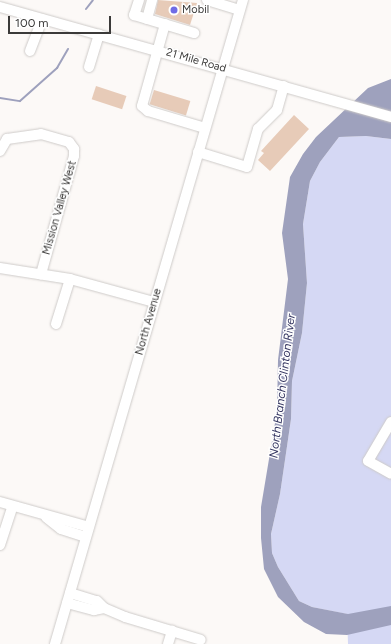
<!DOCTYPE html>
<style>
body{margin:0}
#map{position:relative;width:391px;height:644px;overflow:hidden;background:#fcf9f7;font-family:Figtree,sans-serif}
div>[style]{position:absolute}
[style*='--x']{left:calc(var(--x)*1px);top:calc(var(--y)*1px);width:calc(var(--w)*1px);rotate:calc(var(--a)*1deg)}
.green>*{inset:0;background:#d5d8f4}
.water>*{inset:0;background:#9ea1bd}
.stream>*{height:2px;margin:-1px;padding:0 1px;transform-origin:1px;border-radius:1px;background:#9ea1bd}
.building>*{inset:0;background:#e7cbb8;transform-origin:0 0}
.roads{filter:drop-shadow(0 0 1px #cecbc9) drop-shadow(0 0 1px #cecbc9)}
.minor>*{height:10px;margin:-5px;padding:0 5px;transform-origin:5px;border-radius:5px;background:#fff}
.dots>*{width:11px;height:11px;translate:-50% -50%;box-sizing:border-box;border:2px solid #fff;border-radius:50%}
span{translate:-50% -50%;white-space:nowrap;text-align:center;line-height:1.15;-webkit-text-stroke:3px #fff;paint-order:stroke}
.poi-label{font-size:11px;color:#3b3a39}
.left{translate:0 -50%;text-align:left}
.street-label{font-size:11px;color:#3b3a39}
.water-label{font-size:12px;color:#393a64;font-style:italic}
.scale{position:absolute;left:8px;top:16px;width:103px;height:18px;box-sizing:border-box;border:2px solid #3b3a39;border-top:0;padding-left:5px;font-size:12px;line-height:14px;white-space:nowrap;color:#3b3a39;-webkit-text-stroke:3px #fff;paint-order:stroke}
</style>
<div id="map">
<div class="green">
<i style="clip-path:polygon(366px 136px,391px 139px,391px 644px,348px 644px,347px 614px,312px 607px,299px 601px,278px 567px,272px 553px,271px 534px,280px 494px,291px 419px,292px 381px,302px 333px,307px 283px,303px 224px,310px 181px,320px 162px,339px 137px)"></i>
</div>
<div class="water">
<i style="clip-path:polygon(391px 79px,391px 139px,366px 136px,339px 137px,320px 162px,310px 181px,303px 224px,307px 283px,302px 333px,292px 381px,291px 419px,280px 494px,271px 534px,272px 553px,278px 567px,299px 601px,312px 607px,348px 614px,391px 606px,391px 625px,347px 635px,326px 634px,304px 622px,278px 597px,264px 569px,261px 538px,261px 507px,277px 411px,278px 360px,288px 279px,282px 233px,290px 177px,303px 154px,316px 137px,368px 88px)"></i>
</div>
<div class="stream">
<i style="--x:86;--y:9;--w:11;--a:-52"></i>
<i style="--x:0;--y:98;--w:20;--a:9"></i>
<i style="--x:20;--y:101;--w:50;--a:-41.7"></i>
<i style="--x:57;--y:68;--w:22;--a:-60"></i>
</div>
<div class="building">
<i style="clip-path:polygon(158px 0,197px 3px,190px 25px,155px 14px)"></i>
<i style="left:96px;top:86px;width:32px;height:14px;rotate:18deg"></i>
<i style="left:154px;top:90px;width:38px;height:15px;rotate:17deg"></i>
<i style="clip-path:polygon(294px 115px,309px 129px,270px 171px,258px 160px,264px 153px,261px 151px)"></i>
</div>
<div class="roads">
<div class="minor">
<i style="--x:139;--y:0;--w:16;--a:108"></i>
<i style="--x:134;--y:15;--w:63;--a:16.7"></i>
<i style="--x:207;--y:0;--w:34;--a:17"></i>
<i style="--x:0;--y:7;--w:406;--a:15.7"></i>
<i style="--x:147;--y:19;--w:20;--a:-75"></i>
<i style="--x:165;--y:24;--w:85;--a:105.7"></i>
<i style="--x:142;--y:106;--w:8;--a:40"></i>
<i style="--x:148;--y:111;--w:59;--a:16.6"></i>
<i style="--x:30;--y:51;--w:34;--a:-69"></i>
<i style="--x:89;--y:67;--w:34;--a:-73"></i>
<i style="--x:0;--y:151;--w:14;--a:-60"></i>
<i style="--x:7;--y:139;--w:34;--a:-8"></i>
<i style="--x:41;--y:134;--w:29;--a:16"></i>
<i style="--x:69;--y:142;--w:9;--a:54"></i>
<i style="--x:74;--y:149;--w:7;--a:90"></i>
<i style="--x:74;--y:156;--w:123;--a:105.6"></i>
<i style="--x:198;--y:152;--w:51;--a:17"></i>
<i style="--x:247;--y:167;--w:40;--a:-74"></i>
<i style="--x:258;--y:129;--w:27;--a:-45"></i>
<i style="--x:277;--y:110;--w:25;--a:-74"></i>
<i style="--x:0;--y:268;--w:71;--a:8.9"></i>
<i style="--x:70;--y:279;--w:87;--a:15.3"></i>
<i style="--x:56;--y:324;--w:47;--a:-72.7"></i>
<i style="--x:391;--y:422;--w:45;--a:120.5"></i>
<i style="--x:368;--y:461;--w:26;--a:29"></i>
<i style="--x:0;--y:502;--w:92;--a:15.7"></i>
<i style="--x:46;--y:517;--w:19;--a:39"></i>
<i style="--x:61;--y:529;--w:26;--a:18"></i>
<i style="--x:0;--y:545;--w:39;--a:-72"></i>
<i style="--x:70;--y:593;--w:28;--a:17"></i>
<i style="--x:97;--y:601;--w:10;--a:45"></i>
<i style="--x:104;--y:608;--w:23;--a:23"></i>
<i style="--x:125;--y:617;--w:79;--a:16.8"></i>
<i style="--x:67;--y:603;--w:28;--a:15"></i>
<i style="--x:94;--y:610;--w:10;--a:-11"></i>
<i style="--x:55;--y:644;--w:671;--a:-73.73"></i>
<i style="--x:168;--y:644;--w:14;--a:-73"></i>
</div>
</div>
<div class="dots">
<i style="left:174px;top:10px;background:#706ce6"></i>
</div>
<div class="poi-label">
<span class="left" style="left:182px;top:10px">Mobil</span>
</div>
<div class="street-label">
<span style="left:196px;top:61px;rotate:16deg">21 Mile Road</span>
<span style="left:60px;top:208px;rotate:-74deg">Mission Valley West</span>
<span style="left:149px;top:322px;rotate:-74deg">North Avenue</span>
</div>
<div class="water-label">
<span style="left:283px;top:386px;rotate:-83deg">North Branch Clinton River</span>
</div>
<div class="scale">100 m</div>
</div>
